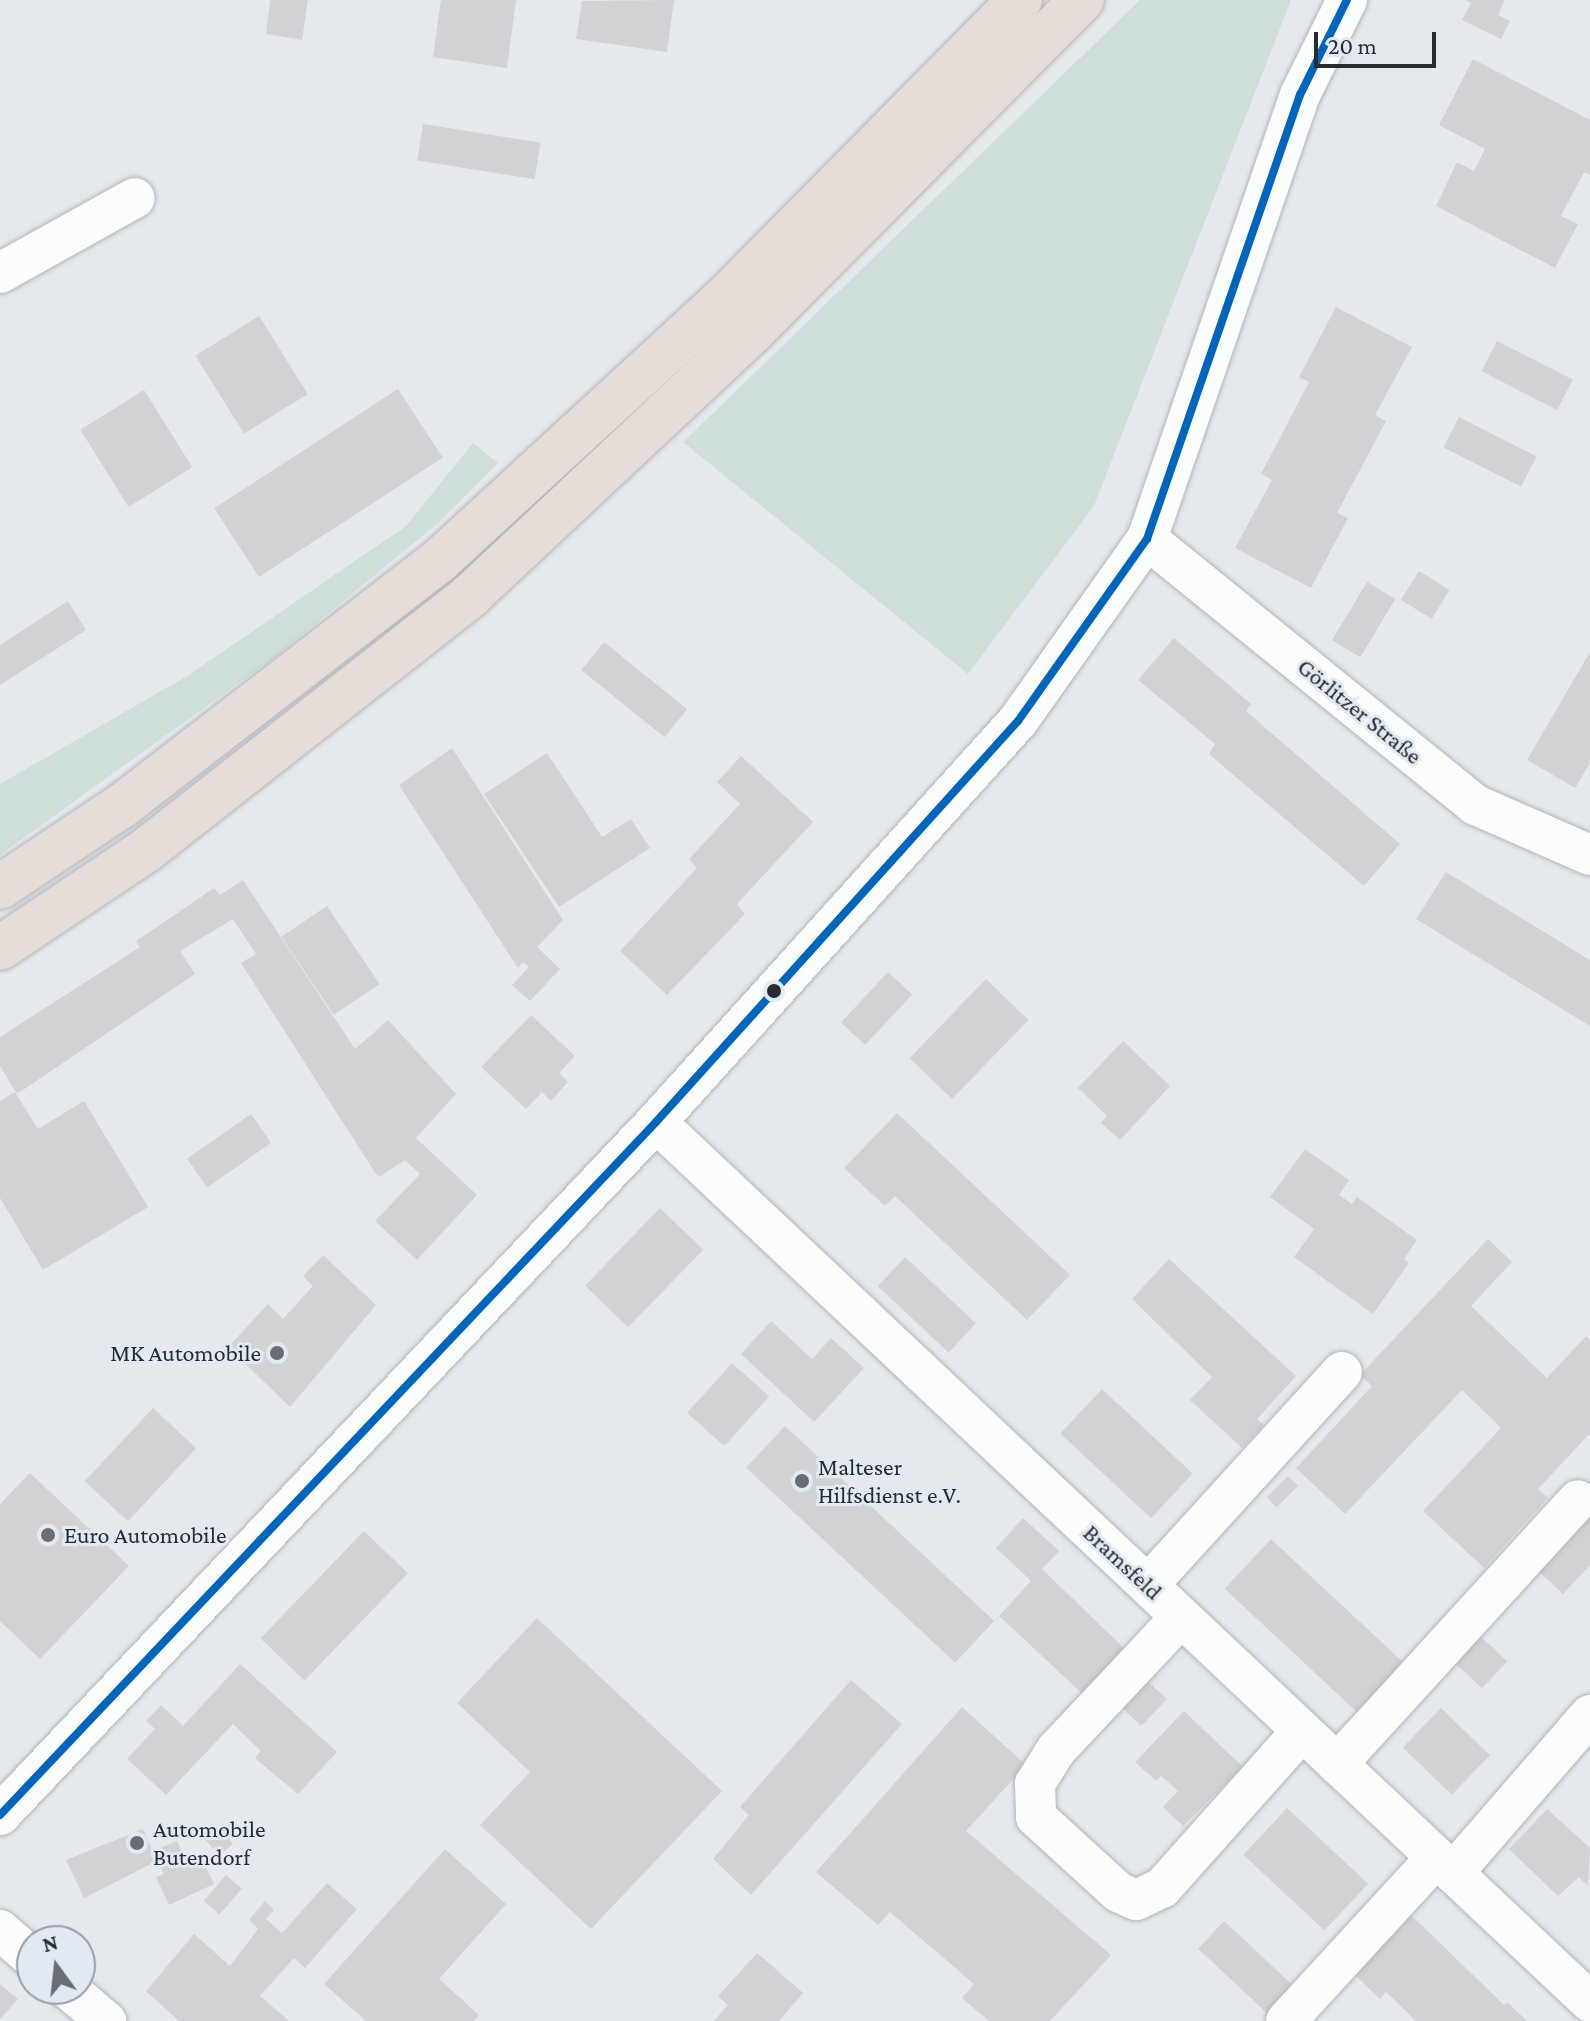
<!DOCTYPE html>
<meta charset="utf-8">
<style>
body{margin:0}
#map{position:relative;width:1590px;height:2021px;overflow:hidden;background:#e5e9ee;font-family:"Crimson Pro",serif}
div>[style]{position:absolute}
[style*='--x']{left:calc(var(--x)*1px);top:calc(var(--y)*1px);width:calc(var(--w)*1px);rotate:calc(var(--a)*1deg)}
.green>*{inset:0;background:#ceded9}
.building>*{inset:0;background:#d2d1d4;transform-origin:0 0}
.roads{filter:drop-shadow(0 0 2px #b1b5b9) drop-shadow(0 0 2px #b1b5b9)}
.minor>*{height:40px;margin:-20px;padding:0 20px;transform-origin:20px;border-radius:20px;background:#fbfcfc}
.highway>*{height:44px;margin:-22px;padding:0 22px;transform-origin:22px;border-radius:22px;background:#e5dcd8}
.bus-1>*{height:8px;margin:-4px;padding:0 4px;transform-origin:4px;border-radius:4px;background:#0065bd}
.dots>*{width:22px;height:22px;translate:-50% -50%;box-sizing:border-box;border:4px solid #e1e9f2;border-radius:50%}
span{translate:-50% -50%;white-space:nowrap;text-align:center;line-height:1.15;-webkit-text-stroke:6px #e1e9f2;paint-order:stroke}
.street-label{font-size:24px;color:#282b2f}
.poi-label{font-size:24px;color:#282b2f}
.right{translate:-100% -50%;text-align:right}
.left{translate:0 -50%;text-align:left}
.north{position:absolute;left:16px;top:1925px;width:80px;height:80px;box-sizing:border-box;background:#e1e9f2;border:2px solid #979da4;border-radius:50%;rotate:345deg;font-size:22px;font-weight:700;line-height:32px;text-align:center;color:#282b2f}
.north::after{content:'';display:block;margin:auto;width:28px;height:36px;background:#6a6e72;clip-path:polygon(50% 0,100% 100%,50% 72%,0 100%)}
.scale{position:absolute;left:1314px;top:32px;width:122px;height:36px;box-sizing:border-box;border:4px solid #282b2f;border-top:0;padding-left:10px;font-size:24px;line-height:28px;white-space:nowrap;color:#282b2f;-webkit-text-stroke:6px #e1e9f2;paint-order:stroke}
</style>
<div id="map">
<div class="green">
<i style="clip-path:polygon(1140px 0,1291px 0,1094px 506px,968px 674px,683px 442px)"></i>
<i style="clip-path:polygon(473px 443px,498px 463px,437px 524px,276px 656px,0 855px,0 784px,189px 675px,406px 526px)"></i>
</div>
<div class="building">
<i style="clip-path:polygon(270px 0,308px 0,302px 40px,266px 34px)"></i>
<i style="clip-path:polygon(441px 0,516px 0,507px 68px,433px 57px)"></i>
<i style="clip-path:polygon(674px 0,667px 52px,576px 39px,582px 1px)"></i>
<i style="clip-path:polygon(1465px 0,1505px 0,1498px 15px,1510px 21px,1501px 39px,1462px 20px,1471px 3px)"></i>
<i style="clip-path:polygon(1473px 59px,1590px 120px,1590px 175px,1584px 172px,1561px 216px,1578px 224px,1555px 268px,1436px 206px,1457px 162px,1474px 171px,1485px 149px,1439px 125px)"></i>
<i style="left:423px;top:124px;width:119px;height:37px;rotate:9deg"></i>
<i style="clip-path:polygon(1336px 307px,1412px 347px,1375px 415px,1386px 421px,1337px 513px,1348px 518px,1311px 588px,1235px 548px,1272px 480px,1261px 474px,1309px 382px,1299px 377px)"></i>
<i style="left:259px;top:316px;width:92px;height:75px;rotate:58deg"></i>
<i style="left:1497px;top:341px;width:85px;height:34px;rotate:27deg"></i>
<i style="left:398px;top:389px;width:82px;height:219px;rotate:57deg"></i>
<i style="left:144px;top:390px;width:91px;height:75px;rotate:58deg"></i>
<i style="left:1459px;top:417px;width:87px;height:34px;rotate:27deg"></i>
<i style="left:1419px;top:571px;width:36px;height:34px;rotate:32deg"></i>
<i style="left:1367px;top:582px;width:33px;height:68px;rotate:31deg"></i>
<i style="clip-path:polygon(68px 601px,86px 630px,0 685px,0 645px)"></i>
<i style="clip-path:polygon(1174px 638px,1251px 704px,1246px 711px,1400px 844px,1364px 886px,1209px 754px,1215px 744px,1138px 680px)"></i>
<i style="left:604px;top:642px;width:107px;height:36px;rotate:39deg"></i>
<i style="clip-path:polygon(1590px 652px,1590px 763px,1575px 788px,1527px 760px)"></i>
<i style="clip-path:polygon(452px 748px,563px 920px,537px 947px,560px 969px,530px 1001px,512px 985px,529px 967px,523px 962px,518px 968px,399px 785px)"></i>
<i style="clip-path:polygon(547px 753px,602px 837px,631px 819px,650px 848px,559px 907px,484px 794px)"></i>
<i style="clip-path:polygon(741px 756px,813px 822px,737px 904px,745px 914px,667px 995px,620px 951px,697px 868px,689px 859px,740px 804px,717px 782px)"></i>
<i style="clip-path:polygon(1446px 872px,1590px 960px,1590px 1026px,1416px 919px)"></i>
<i style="clip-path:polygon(243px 880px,355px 1049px,388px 1020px,456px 1094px,416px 1138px,477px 1195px,417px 1260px,375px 1221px,420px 1174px,405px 1160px,379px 1177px,374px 1171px,241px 963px,256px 954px,233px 919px,180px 951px,195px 974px,17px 1094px,0 1066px,0 1037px,140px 947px,136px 941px,214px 888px,220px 895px)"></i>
<i style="left:327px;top:906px;width:94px;height:55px;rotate:56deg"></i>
<i style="left:888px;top:972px;width:33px;height:69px;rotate:43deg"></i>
<i style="left:986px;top:979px;width:59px;height:110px;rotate:44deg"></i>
<i style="clip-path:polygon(531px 1015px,575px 1056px,559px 1073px,568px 1082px,551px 1101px,542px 1092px,526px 1109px,481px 1067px)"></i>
<i style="clip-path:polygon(1123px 1041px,1170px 1086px,1120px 1140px,1101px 1123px,1107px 1116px,1078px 1088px)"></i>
<i style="clip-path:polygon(15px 1092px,38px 1129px,84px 1101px,148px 1207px,43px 1270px,0 1198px,0 1101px)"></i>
<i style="clip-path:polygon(897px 1113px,1070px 1275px,1027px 1320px,895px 1196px,885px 1206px,844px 1168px)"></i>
<i style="left:251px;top:1114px;width:35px;height:78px;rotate:55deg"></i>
<i style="clip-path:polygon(1305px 1149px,1349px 1180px,1339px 1195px,1352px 1204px,1357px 1197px,1417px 1240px,1404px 1259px,1409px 1263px,1373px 1314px,1294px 1257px,1314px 1229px,1270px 1197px)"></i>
<i style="left:660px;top:1208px;width:60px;height:108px;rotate:44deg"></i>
<i style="clip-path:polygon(1488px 1239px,1512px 1262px,1471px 1306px,1547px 1378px,1586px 1336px,1590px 1340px,1590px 1433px,1538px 1489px,1548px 1498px,1484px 1568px,1423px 1511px,1501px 1428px,1462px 1390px,1345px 1514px,1296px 1468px,1372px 1386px,1360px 1375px)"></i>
<i style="clip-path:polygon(323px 1255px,376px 1305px,290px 1407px,228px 1347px,268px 1304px,283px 1319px,313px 1286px,303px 1276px)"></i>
<i style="left:905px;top:1257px;width:97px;height:40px;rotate:43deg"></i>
<i style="clip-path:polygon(1169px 1259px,1296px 1376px,1257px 1419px,1264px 1425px,1242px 1448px,1190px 1400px,1212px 1377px,1132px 1299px)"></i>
<i style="clip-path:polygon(771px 1321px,812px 1359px,831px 1338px,864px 1368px,814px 1422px,741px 1354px)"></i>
<i style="left:732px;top:1363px;width:50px;height:67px;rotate:42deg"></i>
<i style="left:1102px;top:1389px;width:124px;height:61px;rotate:43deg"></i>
<i style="left:153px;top:1408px;width:59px;height:100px;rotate:43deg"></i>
<i style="left:785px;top:1426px;width:286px;height:57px;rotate:43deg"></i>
<i style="clip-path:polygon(30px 1473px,129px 1566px,40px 1659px,0 1621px,0 1504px)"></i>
<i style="left:1288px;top:1476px;width:14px;height:30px;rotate:45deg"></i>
<i style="clip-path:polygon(1590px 1513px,1590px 1565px,1563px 1594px,1537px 1570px)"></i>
<i style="clip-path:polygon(1023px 1518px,1059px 1551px,1042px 1569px,1128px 1652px,1089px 1700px,999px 1616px,1031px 1581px,996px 1548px)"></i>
<i style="left:364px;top:1531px;width:61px;height:149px;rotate:44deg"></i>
<i style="left:1271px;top:1539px;width:195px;height:68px;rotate:43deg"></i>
<i style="clip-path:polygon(537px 1618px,722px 1791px,591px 1929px,480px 1825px,530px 1772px,457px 1703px)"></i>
<i style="left:1478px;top:1634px;width:40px;height:37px;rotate:43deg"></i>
<i style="clip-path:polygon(240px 1664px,337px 1752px,298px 1794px,255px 1758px,261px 1751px,233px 1724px,166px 1795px,127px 1759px,155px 1729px,146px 1721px,161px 1705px,183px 1726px)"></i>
<i style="left:1139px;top:1673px;width:38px;height:37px;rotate:43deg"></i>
<i style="clip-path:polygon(851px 1680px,902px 1724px,751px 1895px,713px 1859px,749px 1815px,740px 1807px)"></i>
<i style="clip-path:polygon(962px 1707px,1026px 1765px,966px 1831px,1111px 1955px,1050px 2021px,989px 2021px,962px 1998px,974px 1984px,890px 1912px,878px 1925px,816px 1872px)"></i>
<i style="left:1441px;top:1708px;width:68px;height:55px;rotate:44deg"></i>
<i style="clip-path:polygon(1184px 1711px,1243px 1767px,1183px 1826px,1163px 1807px,1178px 1791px,1161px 1776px,1156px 1781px,1135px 1762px)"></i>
<i style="left:1287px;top:1808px;width:111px;height:64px;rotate:43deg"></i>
<i style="clip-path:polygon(1547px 1809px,1590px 1848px,1588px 1886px,1579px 1877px,1558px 1896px,1509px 1849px)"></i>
<i style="left:219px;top:1828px;width:21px;height:18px;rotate:49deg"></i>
<i style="clip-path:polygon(143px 1829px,153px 1851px,177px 1841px,187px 1863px,200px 1856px,214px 1884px,169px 1905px,156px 1877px,164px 1874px,157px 1861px,84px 1898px,66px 1860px)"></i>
<i style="clip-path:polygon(445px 1849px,506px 1904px,439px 1979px,479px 2015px,474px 2021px,366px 2021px,324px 1984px)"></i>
<i style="left:226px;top:1875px;width:21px;height:34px;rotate:41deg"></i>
<i style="clip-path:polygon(327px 1883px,357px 1909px,305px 1968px,294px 1958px,260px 1996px,289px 2021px,179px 2021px,146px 1991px,194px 1934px,230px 1966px,258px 1929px,249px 1920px,265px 1901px,274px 1910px,266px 1919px,282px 1933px)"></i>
<i style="clip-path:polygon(1410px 1914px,1504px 2005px,1507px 2002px,1527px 2021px,1416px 2021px,1386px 1992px,1380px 1999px,1351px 1971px)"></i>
<i style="left:1224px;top:1921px;width:100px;height:38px;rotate:43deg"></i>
<i style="clip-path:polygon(757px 1953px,803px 1993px,779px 2021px,714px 2021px,728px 2005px,718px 1996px)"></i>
<i style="clip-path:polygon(0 1984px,18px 1999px,0 2019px)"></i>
</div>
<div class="roads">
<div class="minor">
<i style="--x:0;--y:273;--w:154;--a:-29.1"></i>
<i style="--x:1147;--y:539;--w:423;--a:39"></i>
<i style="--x:1476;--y:805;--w:124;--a:23.7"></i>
<i style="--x:656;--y:1122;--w:1283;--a:43.29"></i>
<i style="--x:1148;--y:1585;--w:288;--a:-47.7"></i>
<i style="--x:1181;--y:1617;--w:183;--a:133.2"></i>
<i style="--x:1056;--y:1750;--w:39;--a:122"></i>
<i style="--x:1035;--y:1783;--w:34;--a:88"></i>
<i style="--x:1036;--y:1817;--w:111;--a:42.4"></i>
<i style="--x:1118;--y:1892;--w:20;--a:24"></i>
<i style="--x:1136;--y:1900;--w:29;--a:-25"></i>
<i style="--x:1162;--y:1888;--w:210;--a:-48.3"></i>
<i style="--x:1337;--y:1764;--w:357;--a:-47.6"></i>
<i style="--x:0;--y:1815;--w:954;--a:-46.57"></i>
<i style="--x:656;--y:1122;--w:540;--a:-47.93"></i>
<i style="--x:1018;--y:721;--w:223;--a:-54.7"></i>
<i style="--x:1147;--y:539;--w:470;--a:-71"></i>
<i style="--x:1300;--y:95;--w:106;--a:-63.7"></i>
<i style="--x:1453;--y:1873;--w:209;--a:-49.1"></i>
<i style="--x:0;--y:1930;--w:43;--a:41.2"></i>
<i style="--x:68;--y:1989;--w:50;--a:40.1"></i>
<i style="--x:1286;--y:2021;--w:222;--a:-47.4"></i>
</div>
<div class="highway">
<i style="--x:0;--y:887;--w:148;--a:-33.7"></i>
<i style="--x:123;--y:805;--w:401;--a:-37.7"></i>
<i style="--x:440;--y:560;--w:383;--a:-42.6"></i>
<i style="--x:722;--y:301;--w:424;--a:-45.3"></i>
<i style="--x:0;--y:948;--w:174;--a:-33.8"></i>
<i style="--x:145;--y:851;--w:415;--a:-38.1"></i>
<i style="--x:471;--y:595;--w:386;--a:-43.1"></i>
<i style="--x:753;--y:331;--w:467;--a:-45.2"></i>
</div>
</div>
<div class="bus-1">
<i style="--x:0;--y:1815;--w:954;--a:-46.57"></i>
<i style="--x:656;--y:1122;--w:540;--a:-47.93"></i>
<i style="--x:1018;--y:721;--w:223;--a:-54.7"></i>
<i style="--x:1147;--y:539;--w:470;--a:-71"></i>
<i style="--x:1300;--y:95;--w:106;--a:-63.7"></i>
</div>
<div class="dots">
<i style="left:774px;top:991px;background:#282b2f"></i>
<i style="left:277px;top:1353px;background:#6a6e72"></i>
<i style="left:802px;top:1481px;background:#6a6e72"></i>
<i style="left:48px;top:1535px;background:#6a6e72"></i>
<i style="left:137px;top:1843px;background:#6a6e72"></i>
</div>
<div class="street-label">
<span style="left:1360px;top:711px;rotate:39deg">Görlitzer Straße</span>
<span style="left:1123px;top:1562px;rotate:43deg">Bramsfeld</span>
</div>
<div class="poi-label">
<span class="right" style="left:261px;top:1353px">MK Automobile</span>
<span class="left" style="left:818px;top:1481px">Malteser<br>Hilfsdienst e.V.</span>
<span class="left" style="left:64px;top:1535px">Euro Automobile</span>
<span class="left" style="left:153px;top:1843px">Automobile<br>Butendorf</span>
</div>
<div class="north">N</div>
<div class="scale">20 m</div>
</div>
